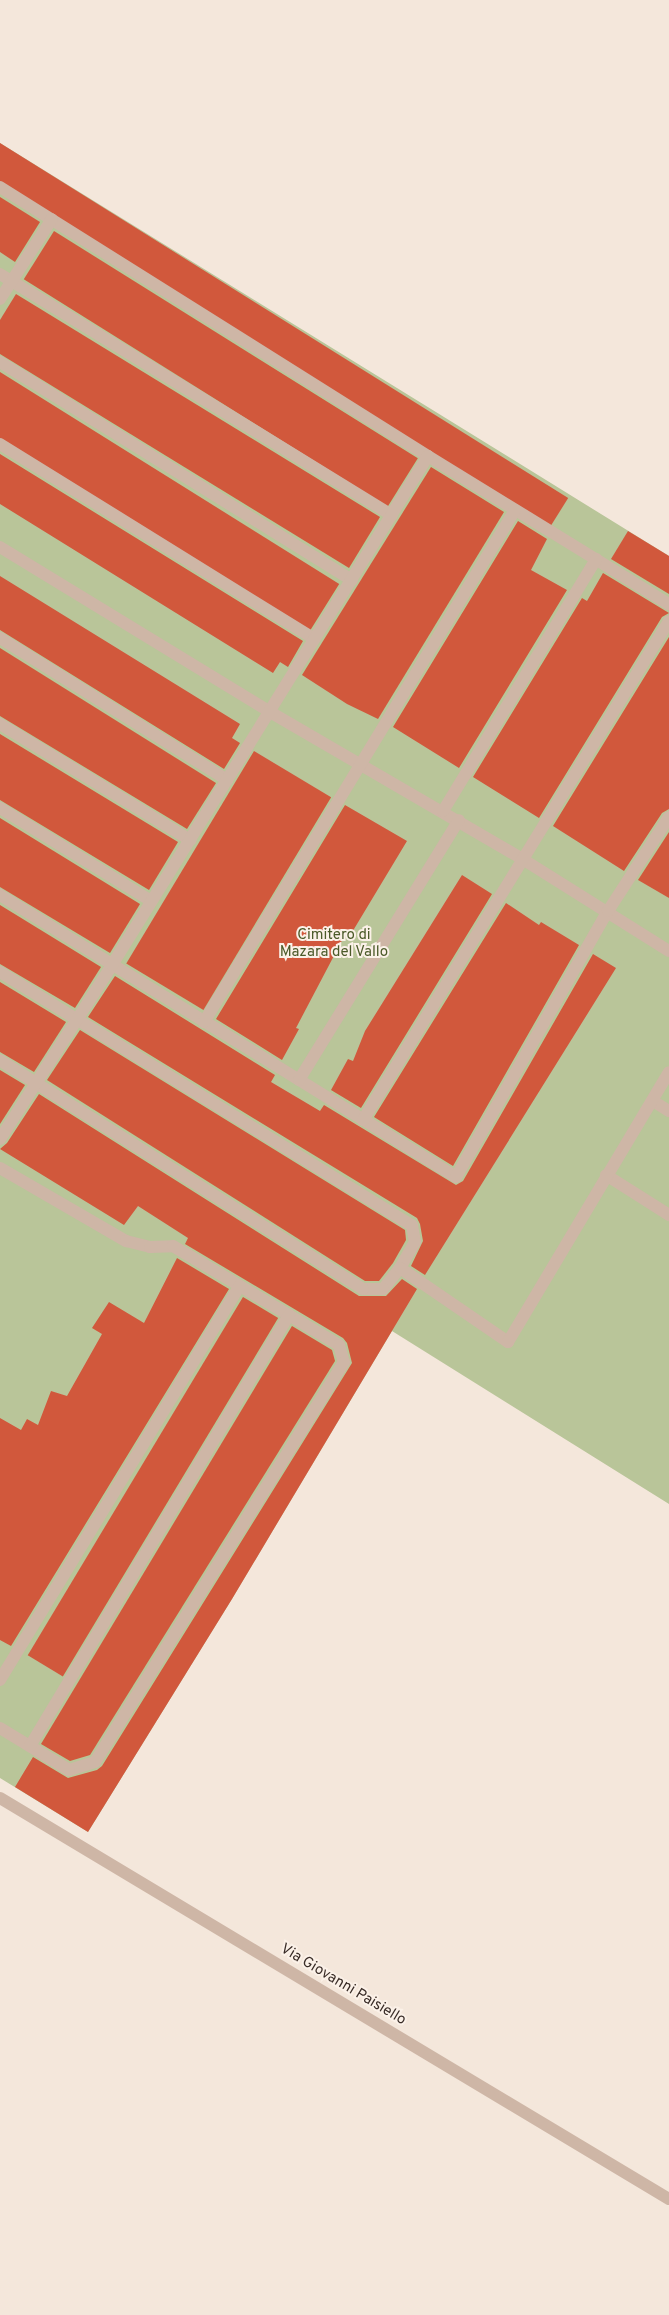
<!DOCTYPE html>
<style>
body{margin:0}
#map{position:relative;width:669px;height:2315px;overflow:hidden;background:#f4e7db;font-family:Overpass,sans-serif}
div>[style]{position:absolute}
[style*='--x']{left:calc(var(--x)*1px);top:calc(var(--y)*1px);width:calc(var(--w)*1px);rotate:calc(var(--a)*1deg)}
.green>*{inset:0;background:#b9c599}
.building>*{inset:0;background:#d1583c;transform-origin:0 0}
.service>*{height:12px;margin:-6px;padding:0 6px;transform-origin:6px;border-radius:6px;background:#ceb6a6}
.minor>*{height:12px;margin:-6px;padding:0 6px;transform-origin:6px;border-radius:6px;background:#ceb6a6}
span{translate:-50% -50%;white-space:nowrap;text-align:center;line-height:1.15;-webkit-text-stroke:4px #fbf1e8;paint-order:stroke}
.park-label{font-size:15px;color:#4b5a29}
.street-label{font-size:15px;color:#392c27}
</style>
<div id="map">
<div class="green">
<i style="clip-path:polygon(0 143px,669px 556px,669px 1504px,392px 1331px,232px 1599px,88px 1832px,0 1778px)"></i>
</div>
<div class="building">
<i style="left:0;top:143px;width:670px;height:36px;rotate:32deg"></i>
<i style="clip-path:polygon(0 197px,40px 222px,15px 262px,0 252px)"></i>
<i style="left:54px;top:231px;width:429px;height:57px;rotate:32deg"></i>
<i style="clip-path:polygon(16px 294px,380px 517px,349px 568px,0 354px,0 320px)"></i>
<i style="left:0;top:372px;width:400px;height:64px;rotate:32deg"></i>
<i style="clip-path:polygon(0 454px,303px 641px,288px 667px,280px 662px,273px 673px,0 504px)"></i>
<i style="clip-path:polygon(431px 467px,504px 512px,378px 719px,347px 704px,302px 675px)"></i>
<i style="clip-path:polygon(518px 521px,547px 539px,531px 570px,567px 590px,459px 768px,393px 727px)"></i>
<i style="clip-path:polygon(628px 531px,669px 556px,669px 594px,611px 559px)"></i>
<i style="clip-path:polygon(603px 573px,669px 613px,662px 617px,539px 818px,473px 777px,582px 598px,587px 601px)"></i>
<i style="clip-path:polygon(0 576px,240px 724px,232px 738px,240px 743px,224px 769px,0 630px)"></i>
<i style="clip-path:polygon(669px 637px,669px 809px,662px 813px,624px 871px,553px 826px)"></i>
<i style="clip-path:polygon(0 648px,216px 783px,187px 829px,0 716px)"></i>
<i style="clip-path:polygon(0 734px,178px 842px,149px 890px,0 800px)"></i>
<i style="left:254px;top:751px;width:90px;height:248px;rotate:31deg"></i>
<i style="clip-path:polygon(345px 805px,407px 841px,351px 934px,347px 931px,296px 1028px,299px 1029px,282px 1060px,216px 1019px)"></i>
<i style="clip-path:polygon(0 818px,140px 904px,110px 953px,0 887px)"></i>
<i style="clip-path:polygon(669px 832px,669px 898px,638px 880px)"></i>
<i style="clip-path:polygon(462px 875px,492px 894px,361px 1108px,331px 1090px,348px 1059px,353px 1061px,365px 1031px)"></i>
<i style="clip-path:polygon(506px 903px,539px 925px,541px 922px,579px 945px,453px 1166px,374px 1117px)"></i>
<i style="clip-path:polygon(0 905px,101px 967px,75px 1008px,0 964px)"></i>
<i style="clip-path:polygon(593px 954px,616px 968px,425px 1275px,411px 1266px,423px 1241px,420px 1224px,417px 1218px,88px 1017px,115px 976px,275px 1075px,271px 1082px,320px 1111px,324px 1105px,456px 1185px,463px 1181px)"></i>
<i style="clip-path:polygon(0 982px,66px 1022px,34px 1072px,0 1052px)"></i>
<i style="clip-path:polygon(80px 1030px,405px 1230px,406px 1240px,393px 1263px,379px 1281px,365px 1281px,47px 1080px)"></i>
<i style="clip-path:polygon(0 1070px,25px 1085px,0 1124px)"></i>
<i style="clip-path:polygon(39px 1094px,359px 1296px,386px 1296px,402px 1279px,417px 1289px,232px 1599px,88px 1832px,15px 1787px,33px 1757px,68px 1778px,97px 1770px,102px 1766px,352px 1363px,347px 1343px,343px 1338px,185px 1244px,188px 1238px,138px 1206px,124px 1225px,0 1149px,7px 1143px)"></i>
<i style="clip-path:polygon(177px 1258px,229px 1289px,11px 1646px,0 1640px,0 1418px,21px 1430px,27px 1419px,38px 1425px,51px 1391px,67px 1396px,102px 1334px,92px 1328px,109px 1302px,144px 1323px)"></i>
<i style="left:243px;top:1297px;width:41px;height:418px;rotate:31deg"></i>
<i style="clip-path:polygon(292px 1326px,332px 1350px,335px 1361px,90px 1755px,70px 1761px,41px 1744px)"></i>
</div>
<div class="service">
<i style="--x:0;--y:187;--w:506;--a:32.15"></i>
<i style="--x:428;--y:456;--w:283;--a:31.6"></i>
<i style="--x:0;--y:274;--w:460;--a:31.6"></i>
<i style="--x:0;--y:299;--w:95;--a:-57"></i>
<i style="--x:0;--y:362;--w:414;--a:31.8"></i>
<i style="--x:0;--y:444;--w:370;--a:31.8"></i>
<i style="--x:0;--y:547;--w:316;--a:31.4"></i>
<i style="--x:270;--y:712;--w:294;--a:30.2"></i>
<i style="--x:524;--y:860;--w:171;--a:32.1"></i>
<i style="--x:0;--y:638;--w:268;--a:32"></i>
<i style="--x:0;--y:724;--w:223;--a:31.4"></i>
<i style="--x:0;--y:808;--w:177;--a:31.6"></i>
<i style="--x:443;--y:811;--w:295;--a:-58.7"></i>
<i style="--x:0;--y:895;--w:536;--a:31.73"></i>
<i style="--x:456;--y:1177;--w:306;--a:-60.3"></i>
<i style="--x:608;--y:911;--w:112;--a:-57"></i>
<i style="--x:0;--y:972;--w:483;--a:31.6"></i>
<i style="--x:412;--y:1225;--w:17;--a:80"></i>
<i style="--x:415;--y:1242;--w:30;--a:120"></i>
<i style="--x:400;--y:1268;--w:27;--a:129"></i>
<i style="--x:383;--y:1289;--w:20;--a:180"></i>
<i style="--x:363;--y:1289;--w:429;--a:-147.8"></i>
<i style="--x:204;--y:1022;--w:599;--a:-58.72"></i>
<i style="--x:299;--y:1080;--w:305;--a:-58.4"></i>
<i style="--x:653;--y:1101;--w:19;--a:32"></i>
<i style="--x:363;--y:1120;--w:585;--a:-58.48"></i>
<i style="--x:0;--y:1139;--w:207;--a:-57.2"></i>
<i style="--x:112;--y:965;--w:599;--a:-58.17"></i>
<i style="--x:0;--y:1168;--w:146;--a:30.1"></i>
<i style="--x:126;--y:1241;--w:25;--a:14"></i>
<i style="--x:150;--y:1247;--w:23;--a:-2"></i>
<i style="--x:173;--y:1246;--w:193;--a:30.8"></i>
<i style="--x:339;--y:1345;--w:18;--a:74"></i>
<i style="--x:344;--y:1362;--w:471;--a:121.9"></i>
<i style="--x:95;--y:1762;--w:27;--a:163"></i>
<i style="--x:69;--y:1770;--w:81;--a:-148.7"></i>
<i style="--x:606;--y:1175;--w:75;--a:32.4"></i>
<i style="--x:400;--y:1268;--w:131;--a:34.4"></i>
<i style="--x:508;--y:1342;--w:314;--a:-59.2"></i>
<i style="--x:0;--y:1680;--w:461;--a:-58.7"></i>
<i style="--x:30;--y:1746;--w:503;--a:-59"></i>
</div>
<div class="minor">
<i style="--x:0;--y:1798;--w:780;--a:30.94"></i>
</div>
<div class="park-label">
<span style="left:334px;top:944px">Cimitero di<br>Mazara del Vallo</span>
</div>
<div class="street-label">
<span style="left:343px;top:1985px;rotate:31deg">Via Giovanni Paisiello</span>
</div>
</div>
